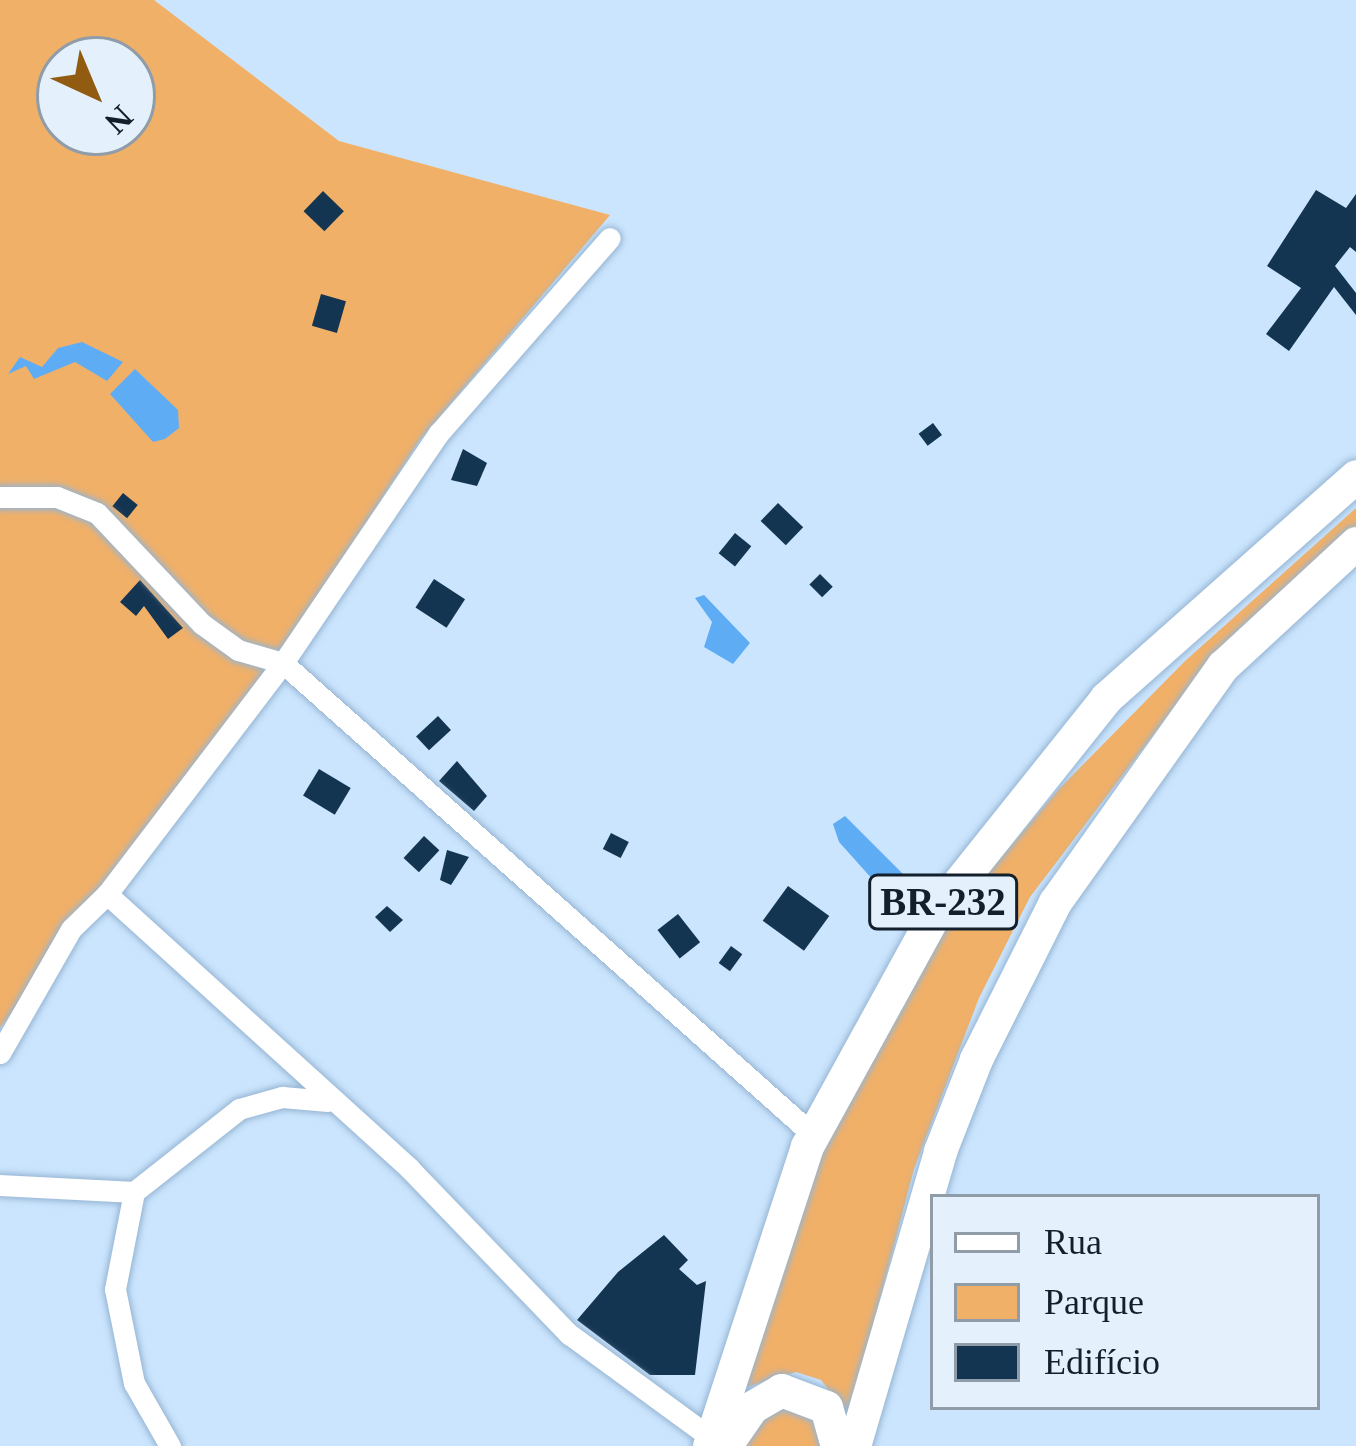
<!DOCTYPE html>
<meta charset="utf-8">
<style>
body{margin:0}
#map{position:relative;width:1356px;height:1446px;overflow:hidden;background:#cbe5fe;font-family:Georgia,serif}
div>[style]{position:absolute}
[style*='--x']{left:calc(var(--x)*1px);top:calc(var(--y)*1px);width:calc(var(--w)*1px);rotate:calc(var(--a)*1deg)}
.green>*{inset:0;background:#f1b068}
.water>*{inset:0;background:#5eadf4}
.building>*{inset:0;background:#143552;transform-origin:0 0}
.roads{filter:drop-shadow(0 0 3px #96b5d3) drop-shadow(0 0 3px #96b5d3)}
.minor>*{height:21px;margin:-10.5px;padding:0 10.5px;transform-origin:10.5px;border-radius:10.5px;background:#fff}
.highway>*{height:33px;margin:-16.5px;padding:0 16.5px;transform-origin:16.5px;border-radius:16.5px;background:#fff}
span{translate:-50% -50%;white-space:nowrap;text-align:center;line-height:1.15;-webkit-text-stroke:12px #e4f1fd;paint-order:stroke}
.shield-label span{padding:3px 9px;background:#e4f1fd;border:3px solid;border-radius:9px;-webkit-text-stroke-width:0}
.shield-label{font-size:39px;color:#131f2a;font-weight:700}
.legend{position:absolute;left:930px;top:1194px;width:390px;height:216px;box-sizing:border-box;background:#e4f1fd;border:3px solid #909da9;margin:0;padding:15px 21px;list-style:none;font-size:36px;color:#131f2a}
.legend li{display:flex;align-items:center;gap:24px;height:60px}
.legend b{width:60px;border:3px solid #909da9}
.north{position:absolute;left:36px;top:36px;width:120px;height:120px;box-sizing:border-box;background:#e4f1fd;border:3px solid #909da9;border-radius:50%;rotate:136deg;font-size:33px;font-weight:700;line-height:48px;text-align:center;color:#131f2a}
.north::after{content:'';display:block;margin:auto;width:42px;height:54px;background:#915b11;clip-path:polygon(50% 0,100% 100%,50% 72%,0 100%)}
</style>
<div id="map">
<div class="green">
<i style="clip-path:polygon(evenodd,0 0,154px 0,339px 141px,610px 215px,419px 441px,311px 608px,0 1028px,0 0,60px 60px,132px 60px,132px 132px,60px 132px,60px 60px)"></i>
<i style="clip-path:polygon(1356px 508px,1356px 532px,1173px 709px,1030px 897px,979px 998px,914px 1169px,849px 1417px,821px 1380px,796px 1372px,740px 1389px,813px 1165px,951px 917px,1058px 790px,1185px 661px)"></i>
<i style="clip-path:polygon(776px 1407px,812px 1412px,828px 1446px,733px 1446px)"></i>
</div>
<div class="water">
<i style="clip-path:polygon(82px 342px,123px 362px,107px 381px,75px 362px,34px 379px,26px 366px,8px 374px,20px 357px,42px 367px,58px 348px)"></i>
<i style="clip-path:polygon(135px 369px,178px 410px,179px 428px,165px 439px,153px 442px,110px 394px)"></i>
<i style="clip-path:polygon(704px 595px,750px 643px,733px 664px,704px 647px,712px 622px,695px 598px)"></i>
<i style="clip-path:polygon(845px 816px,904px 875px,883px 891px,839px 842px,833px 824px)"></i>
</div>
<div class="building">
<i style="clip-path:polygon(1316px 190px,1346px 208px,1356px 194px,1356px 252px,1350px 247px,1335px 266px,1356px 293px,1356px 315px,1334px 287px,1289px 351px,1266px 334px,1301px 288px,1267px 266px)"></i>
<i style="left:323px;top:191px;width:29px;height:28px;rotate:44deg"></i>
<i style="left:321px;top:294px;width:26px;height:33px;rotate:16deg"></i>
<i style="left:933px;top:423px;width:15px;height:18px;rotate:53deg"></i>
<i style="clip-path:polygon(463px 449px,487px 463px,477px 486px,451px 480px)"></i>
<i style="left:123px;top:493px;width:19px;height:17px;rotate:39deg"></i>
<i style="left:778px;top:503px;width:35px;height:25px;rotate:44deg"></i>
<i style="left:735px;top:533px;width:21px;height:26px;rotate:39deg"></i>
<i style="left:820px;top:574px;width:18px;height:15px;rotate:45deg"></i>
<i style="left:434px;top:579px;width:37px;height:34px;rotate:33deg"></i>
<i style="clip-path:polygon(140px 580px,183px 628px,168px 639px,144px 606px,136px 616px,120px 602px)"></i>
<i style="left:438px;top:716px;width:19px;height:30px;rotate:47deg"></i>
<i style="clip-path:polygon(457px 761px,487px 796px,474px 811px,439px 781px)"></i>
<i style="left:319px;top:769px;width:37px;height:31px;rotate:31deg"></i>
<i style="left:611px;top:833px;width:20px;height:18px;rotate:27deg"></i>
<i style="left:424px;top:836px;width:21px;height:30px;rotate:43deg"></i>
<i style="clip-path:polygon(447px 850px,469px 857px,451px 885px,440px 880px)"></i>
<i style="left:788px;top:886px;width:51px;height:43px;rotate:36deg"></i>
<i style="clip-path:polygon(387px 906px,403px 920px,390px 932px,375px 917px)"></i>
<i style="left:678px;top:914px;width:36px;height:26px;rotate:52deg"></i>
<i style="left:731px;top:946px;width:14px;height:21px;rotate:36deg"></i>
<i style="clip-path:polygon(664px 1235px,688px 1260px,679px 1269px,697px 1285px,706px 1281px,695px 1375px,650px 1375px,577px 1320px,618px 1272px)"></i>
</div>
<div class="roads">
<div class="minor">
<i style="--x:0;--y:497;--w:57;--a:0"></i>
<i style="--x:57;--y:497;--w:43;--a:21.8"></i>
<i style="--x:97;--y:513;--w:153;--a:46.6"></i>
<i style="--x:202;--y:624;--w:44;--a:35.8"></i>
<i style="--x:238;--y:650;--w:47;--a:16.1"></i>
<i style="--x:283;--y:663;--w:708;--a:41.68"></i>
<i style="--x:107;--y:894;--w:408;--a:42.2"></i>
<i style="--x:409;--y:1168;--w:231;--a:46.1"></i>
<i style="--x:569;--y:1334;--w:176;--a:36.2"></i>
<i style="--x:0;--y:1053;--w:143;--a:-60.2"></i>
<i style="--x:71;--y:929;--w:50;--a:-44.2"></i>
<i style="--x:107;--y:894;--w:290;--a:-52.7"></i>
<i style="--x:283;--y:663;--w:278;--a:-55.9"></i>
<i style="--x:439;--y:433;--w:259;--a:-48.8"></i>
<i style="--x:0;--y:1185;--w:134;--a:3"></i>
<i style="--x:134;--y:1192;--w:134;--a:-38.3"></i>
<i style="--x:239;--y:1109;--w:45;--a:-15.6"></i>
<i style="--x:282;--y:1097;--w:46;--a:5"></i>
<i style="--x:134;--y:1192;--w:99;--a:101.1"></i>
<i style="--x:115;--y:1289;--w:96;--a:78.6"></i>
<i style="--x:134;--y:1383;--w:73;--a:60.3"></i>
</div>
<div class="highway">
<i style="--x:709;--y:1446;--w:316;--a:-71.9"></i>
<i style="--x:807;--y:1146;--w:269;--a:-61.2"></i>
<i style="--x:937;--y:910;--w:271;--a:-51.4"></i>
<i style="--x:1106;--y:698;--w:334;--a:-41.6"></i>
<i style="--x:725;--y:1446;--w:47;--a:-55.3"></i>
<i style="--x:752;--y:1407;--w:34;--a:-30"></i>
<i style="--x:781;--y:1390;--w:48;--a:20.7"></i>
<i style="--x:826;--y:1407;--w:41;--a:74.2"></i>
<i style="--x:854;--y:1446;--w:307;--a:-73.7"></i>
<i style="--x:940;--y:1151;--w:99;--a:-68.6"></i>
<i style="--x:976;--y:1059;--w:176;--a:-63.3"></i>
<i style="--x:1055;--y:902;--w:290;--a:-54.6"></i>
<i style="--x:1223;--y:666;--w:181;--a:-42.8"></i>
</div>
</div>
<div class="shield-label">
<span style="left:943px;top:902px">BR-232</span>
</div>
<ul class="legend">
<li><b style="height:15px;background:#fff"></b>Rua</li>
<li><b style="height:33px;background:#f1b068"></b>Parque</li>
<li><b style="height:33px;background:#143552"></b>Edifício</li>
</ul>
<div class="north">N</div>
</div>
